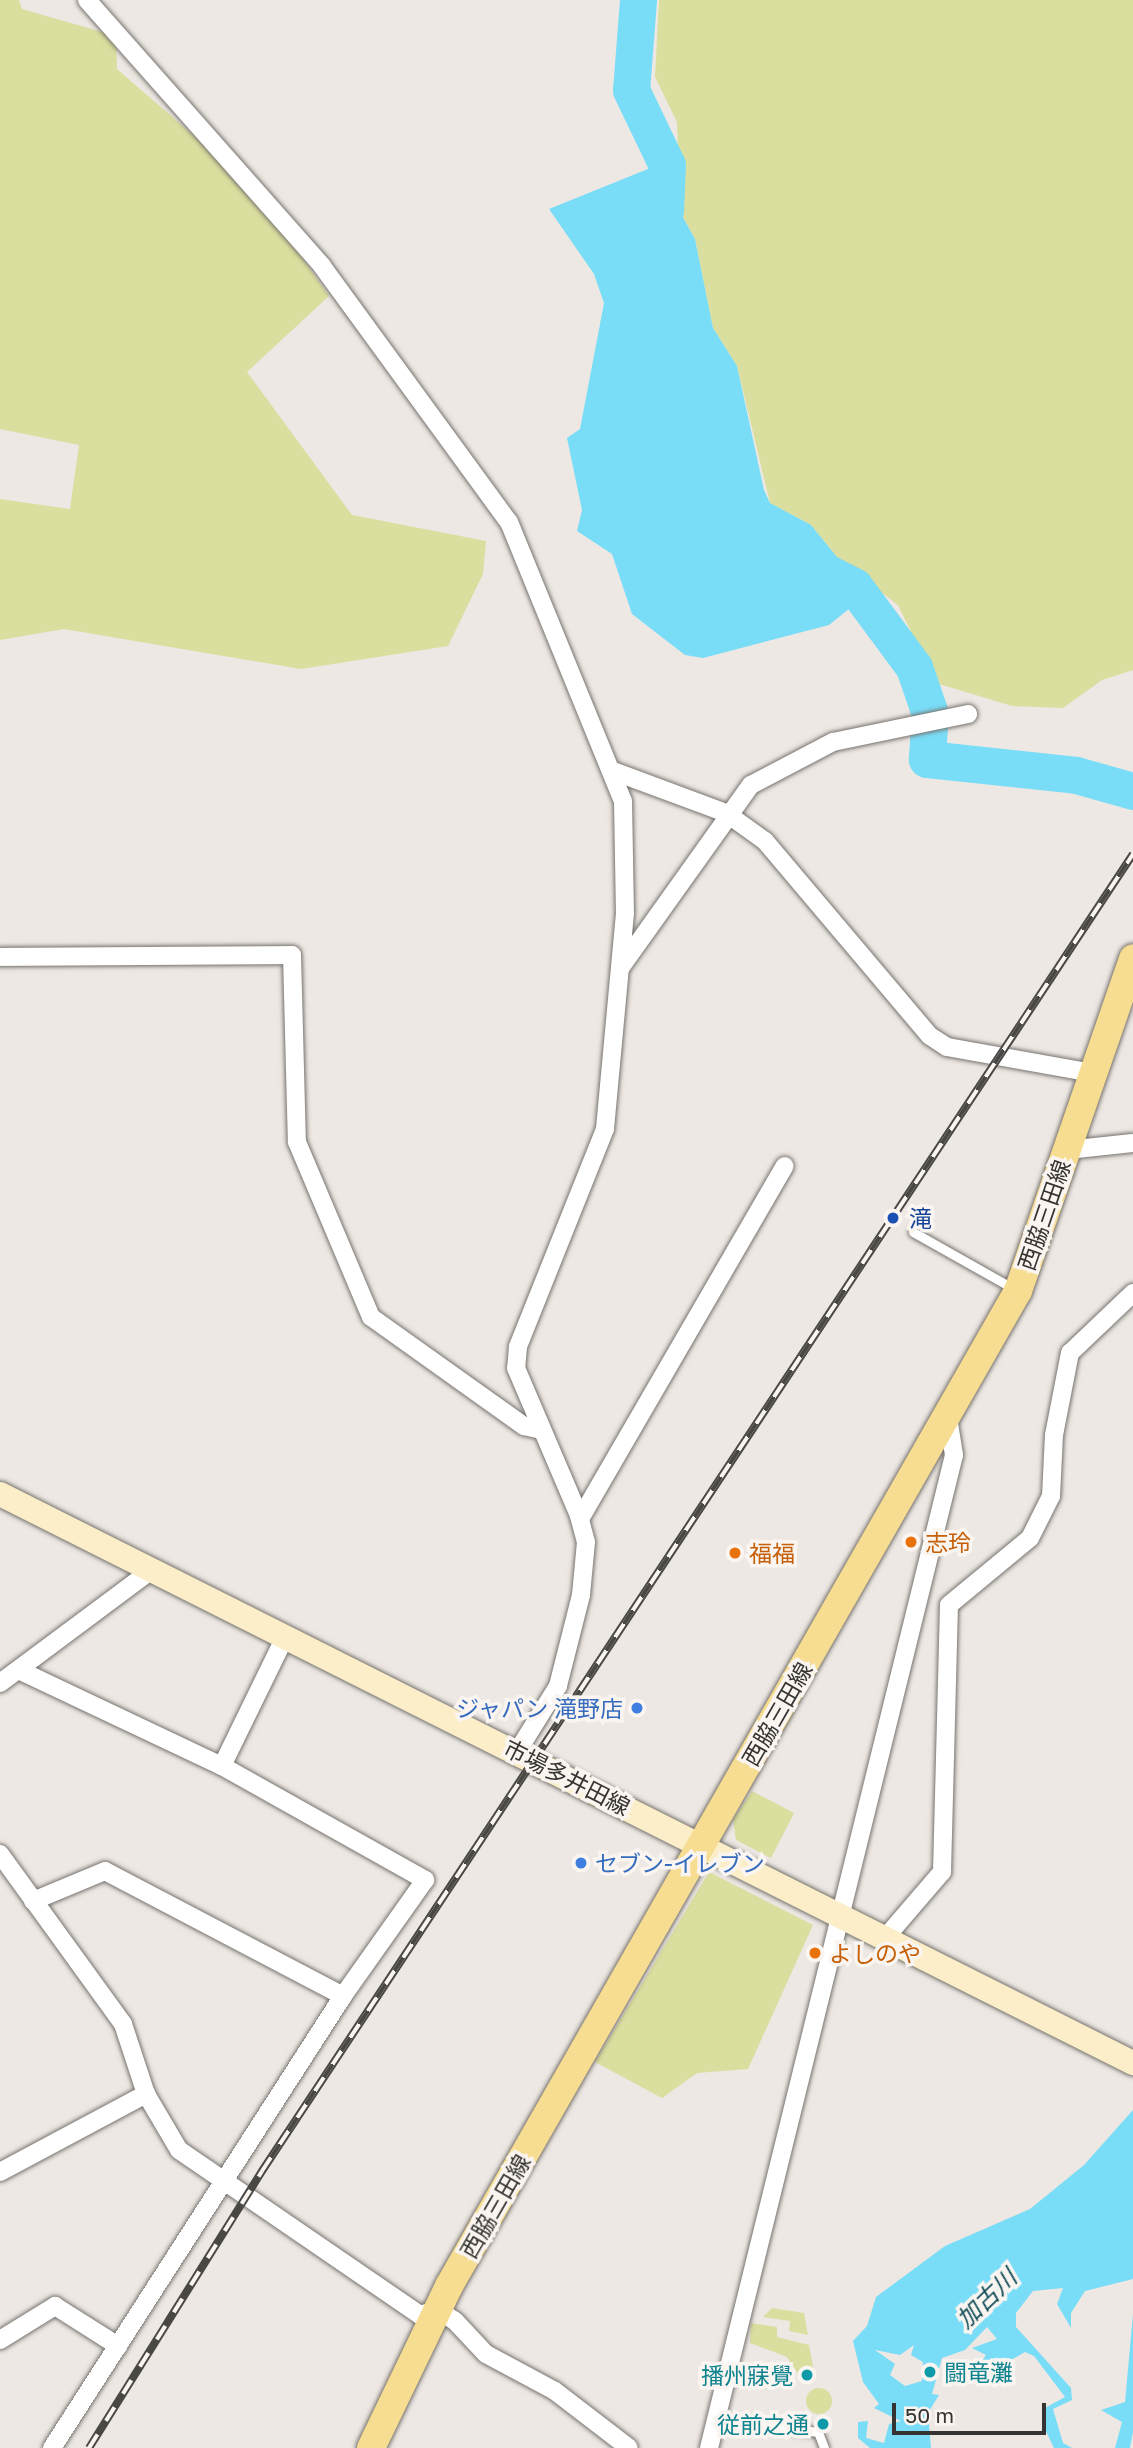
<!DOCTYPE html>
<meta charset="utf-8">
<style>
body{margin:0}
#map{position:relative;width:1133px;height:2448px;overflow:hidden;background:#ede8e3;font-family:"Golos Text","Noto Sans JP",sans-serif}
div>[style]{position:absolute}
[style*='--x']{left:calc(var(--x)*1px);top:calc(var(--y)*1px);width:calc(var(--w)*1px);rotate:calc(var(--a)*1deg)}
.green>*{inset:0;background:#dade9e}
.round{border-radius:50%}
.water>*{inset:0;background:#7addf7}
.river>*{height:37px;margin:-18.5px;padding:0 18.5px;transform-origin:18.5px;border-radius:18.5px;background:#7addf7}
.roads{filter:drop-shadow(0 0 2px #77736f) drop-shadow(0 0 2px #77736f)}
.service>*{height:9px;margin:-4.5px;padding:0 4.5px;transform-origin:4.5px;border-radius:4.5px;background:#fff}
.minor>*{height:18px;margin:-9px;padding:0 9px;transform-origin:9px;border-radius:9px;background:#fff}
.secondary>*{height:24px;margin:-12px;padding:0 12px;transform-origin:12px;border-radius:12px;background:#fbeec9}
.primary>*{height:28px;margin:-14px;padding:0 14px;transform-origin:14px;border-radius:14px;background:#f7dd92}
.rail>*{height:8px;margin-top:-4px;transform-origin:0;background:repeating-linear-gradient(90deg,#faf5f0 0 16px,#4a4845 0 32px);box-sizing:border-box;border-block:2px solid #4a4845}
.dots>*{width:19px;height:19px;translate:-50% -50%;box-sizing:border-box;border:4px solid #faf5f0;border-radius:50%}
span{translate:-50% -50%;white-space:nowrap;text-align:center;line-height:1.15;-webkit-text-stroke:7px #faf5f0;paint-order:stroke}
.street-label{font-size:23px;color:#363432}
.transit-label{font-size:23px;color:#164399}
.left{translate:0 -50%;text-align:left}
.food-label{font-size:23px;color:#c56008}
.shop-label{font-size:23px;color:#366cbe}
.right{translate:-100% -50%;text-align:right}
.culture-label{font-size:23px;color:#0d838f}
.water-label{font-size:24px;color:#104c59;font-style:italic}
.scale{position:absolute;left:892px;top:2403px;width:154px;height:32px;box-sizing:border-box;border:4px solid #363432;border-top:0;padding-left:9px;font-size:21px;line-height:24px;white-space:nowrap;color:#363432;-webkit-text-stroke:5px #faf5f0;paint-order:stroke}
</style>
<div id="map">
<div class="green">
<i style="clip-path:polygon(0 0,19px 0,22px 9px,116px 36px,117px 69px,252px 186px,329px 296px,247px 372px,352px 515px,486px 541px,483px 574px,448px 646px,301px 669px,64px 629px,0 640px,0 499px,70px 509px,79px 445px,0 429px)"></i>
<i style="clip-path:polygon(659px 0,1133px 0,1133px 670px,1102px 680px,1063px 708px,1012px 706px,936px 683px,898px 605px,841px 562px,811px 525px,770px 503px,737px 366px,713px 328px,695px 239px,680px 212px,677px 122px,655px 77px)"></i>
<i style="clip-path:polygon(752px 1791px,794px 1813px,771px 1858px,736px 1840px,733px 1820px)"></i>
<i style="clip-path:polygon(709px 1872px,813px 1925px,748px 2069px,697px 2073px,662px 2098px,595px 2062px)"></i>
<i style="clip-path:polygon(772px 2308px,804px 2313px,808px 2335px,789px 2331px,790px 2321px,763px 2317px)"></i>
<i style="clip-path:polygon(751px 2323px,777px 2327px,777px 2337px,809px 2345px,815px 2377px,801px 2378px,787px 2357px,750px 2343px)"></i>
<i class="round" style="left:806px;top:2388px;width:26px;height:26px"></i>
</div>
<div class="water">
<i style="clip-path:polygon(675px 158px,680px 212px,695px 239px,713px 328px,737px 366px,764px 490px,770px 503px,811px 525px,841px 562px,875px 588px,829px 625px,703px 658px,685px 655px,632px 614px,612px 554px,577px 531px,582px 510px,567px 438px,580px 429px,604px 303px,594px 274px,549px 209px)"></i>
<i style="clip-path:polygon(evenodd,1133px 2110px,1133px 2279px,1085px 2291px,1071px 2313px,1071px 2328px,1057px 2304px,1063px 2288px,1033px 2291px,1016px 2313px,1016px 2327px,1071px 2388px,1072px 2400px,1053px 2409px,1063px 2443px,1072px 2448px,1054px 2448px,1042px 2423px,1043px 2409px,1065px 2397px,1034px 2356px,1025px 2352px,1004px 2364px,996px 2357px,993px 2370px,971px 2380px,964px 2373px,976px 2370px,986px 2355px,972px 2348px,997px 2339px,987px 2327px,965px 2350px,942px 2358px,932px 2394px,939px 2395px,928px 2413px,931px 2448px,870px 2448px,858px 2438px,858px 2422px,868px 2421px,866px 2438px,884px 2443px,889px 2424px,901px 2421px,874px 2408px,879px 2404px,863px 2382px,853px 2341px,867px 2326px,876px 2297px,945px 2246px,1030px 2209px,1084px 2165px,1133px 2110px,914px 2345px,911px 2355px,923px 2362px,922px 2381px,905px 2386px,890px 2375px,895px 2364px,875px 2350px,900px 2355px,914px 2345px)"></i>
<i style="clip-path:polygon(1133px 2314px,1133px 2432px,1130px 2448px,1115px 2448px,1122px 2422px,1101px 2410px,1125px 2402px)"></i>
</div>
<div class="river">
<i style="--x:638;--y:0;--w:90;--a:94.4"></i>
<i style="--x:631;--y:90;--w:83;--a:64.4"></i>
<i style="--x:667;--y:165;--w:46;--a:92.5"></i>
<i style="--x:822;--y:570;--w:36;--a:27"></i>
<i style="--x:854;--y:586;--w:101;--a:53.5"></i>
<i style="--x:914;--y:667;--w:50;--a:71.2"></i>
<i style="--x:929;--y:727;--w:32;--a:94"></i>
<i style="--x:927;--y:759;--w:150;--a:6.1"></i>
<i style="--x:1076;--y:775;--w:59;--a:15.7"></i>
</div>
<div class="roads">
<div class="service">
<i style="--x:913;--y:1232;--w:116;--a:29.4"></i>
<i style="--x:715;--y:2419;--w:104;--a:7.2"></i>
<i style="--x:818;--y:2432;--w:17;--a:69"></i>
</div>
<div class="minor">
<i style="--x:87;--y:0;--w:355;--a:48.5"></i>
<i style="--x:322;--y:266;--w:317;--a:53.9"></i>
<i style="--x:509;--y:522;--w:301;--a:67.8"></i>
<i style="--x:623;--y:801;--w:112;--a:89"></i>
<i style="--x:625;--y:913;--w:217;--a:95.3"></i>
<i style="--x:605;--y:1129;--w:235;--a:111.8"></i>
<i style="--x:518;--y:1347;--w:21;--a:95"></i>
<i style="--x:516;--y:1368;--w:161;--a:66.9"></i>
<i style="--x:579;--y:1516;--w:27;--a:75"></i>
<i style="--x:586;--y:1542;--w:53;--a:95.4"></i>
<i style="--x:581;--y:1595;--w:94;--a:104.2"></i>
<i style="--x:558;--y:1686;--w:78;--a:121.8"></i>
<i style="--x:613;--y:771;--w:121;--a:20.4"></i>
<i style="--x:726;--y:813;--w:48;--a:35.7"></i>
<i style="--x:765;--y:841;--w:255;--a:49.8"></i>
<i style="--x:930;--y:1036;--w:20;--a:33"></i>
<i style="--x:947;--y:1047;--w:148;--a:10.1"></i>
<i style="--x:0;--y:957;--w:292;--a:-0.4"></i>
<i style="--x:292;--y:955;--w:187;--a:88.5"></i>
<i style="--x:297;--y:1142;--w:190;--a:67.1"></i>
<i style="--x:371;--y:1317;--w:188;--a:35.5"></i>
<i style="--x:524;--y:1426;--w:18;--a:13"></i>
<i style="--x:621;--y:967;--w:224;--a:-54.5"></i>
<i style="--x:751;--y:785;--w:93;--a:-27.7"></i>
<i style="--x:833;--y:742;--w:138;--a:-11.7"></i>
<i style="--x:1067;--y:1150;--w:66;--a:-6.1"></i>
<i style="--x:580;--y:1519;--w:408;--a:-59.9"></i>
<i style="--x:23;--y:1672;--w:220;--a:25.3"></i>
<i style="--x:222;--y:1766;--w:233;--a:29.3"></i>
<i style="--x:425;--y:1880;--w:142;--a:125.3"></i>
<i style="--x:343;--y:1996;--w:538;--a:122.77"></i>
<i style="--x:0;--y:1683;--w:191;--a:-36.7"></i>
<i style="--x:222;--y:1766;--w:146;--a:-64"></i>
<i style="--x:0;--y:1854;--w:210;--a:54.1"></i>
<i style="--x:123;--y:2024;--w:74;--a:71.8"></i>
<i style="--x:146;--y:2094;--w:65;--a:59.5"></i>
<i style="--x:179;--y:2150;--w:292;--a:34.4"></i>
<i style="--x:420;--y:2315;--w:19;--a:-16"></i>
<i style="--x:438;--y:2310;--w:20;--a:33"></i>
<i style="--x:455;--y:2321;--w:45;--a:46.8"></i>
<i style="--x:486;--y:2354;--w:78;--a:28.2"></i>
<i style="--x:555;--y:2391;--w:93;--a:37.6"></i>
<i style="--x:33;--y:1901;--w:78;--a:-22.6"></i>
<i style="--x:105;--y:1871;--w:269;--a:27.7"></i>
<i style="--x:886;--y:1937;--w:86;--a:-49.3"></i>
<i style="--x:942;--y:1872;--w:267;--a:-88.5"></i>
<i style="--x:949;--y:1605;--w:105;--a:-39.6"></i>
<i style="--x:1030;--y:1538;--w:47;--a:-63.4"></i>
<i style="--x:1051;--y:1496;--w:61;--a:-87.2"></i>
<i style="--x:1054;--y:1435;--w:84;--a:-79"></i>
<i style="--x:1070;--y:1353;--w:87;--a:-43.6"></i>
<i style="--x:0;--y:2172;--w:166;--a:-28.1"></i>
<i style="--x:0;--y:2340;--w:65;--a:-31.7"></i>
<i style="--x:55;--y:2306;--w:75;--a:32.4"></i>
<i style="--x:709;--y:2448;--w:1023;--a:-76.14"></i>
<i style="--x:954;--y:1455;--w:39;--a:-99"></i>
</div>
<div class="secondary">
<i style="--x:0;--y:1494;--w:1268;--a:26.67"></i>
</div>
<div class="primary">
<i style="--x:371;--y:2448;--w:180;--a:-64.3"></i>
<i style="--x:449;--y:2286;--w:1146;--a:-60.24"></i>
<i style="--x:1018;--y:1291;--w:352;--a:-70.9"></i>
</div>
</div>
<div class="rail">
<i style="--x:89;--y:2448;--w:327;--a:-58"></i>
<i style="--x:262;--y:2171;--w:1579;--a:-56.52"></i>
</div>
<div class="dots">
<i style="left:893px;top:1218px;background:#1a4fb4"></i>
<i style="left:911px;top:1542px;background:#e8710a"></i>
<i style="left:735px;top:1553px;background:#e8710a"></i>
<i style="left:637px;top:1708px;background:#3f7fe0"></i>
<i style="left:581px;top:1863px;background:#3f7fe0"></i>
<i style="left:815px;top:1953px;background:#e8710a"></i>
<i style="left:930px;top:2372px;background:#0f9aa8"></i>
<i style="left:807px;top:2375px;background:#0f9aa8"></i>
<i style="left:823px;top:2424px;background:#0f9aa8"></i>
</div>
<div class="street-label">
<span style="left:1044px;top:1215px;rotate:-71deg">西脇三田線</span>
<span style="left:777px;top:1714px;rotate:-60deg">西脇三田線</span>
<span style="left:567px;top:1777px;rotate:27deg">市場多井田線</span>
<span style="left:495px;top:2206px;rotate:-60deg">西脇三田線</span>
</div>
<div class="transit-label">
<span class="left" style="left:909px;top:1218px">滝</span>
</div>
<div class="food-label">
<span class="left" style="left:925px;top:1542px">志玲</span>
<span class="left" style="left:749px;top:1553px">福福</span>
<span class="left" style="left:829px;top:1953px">よしのや</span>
</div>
<div class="shop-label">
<span class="right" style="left:623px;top:1708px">ジャパン 滝野店</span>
<span class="left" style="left:595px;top:1863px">セブン-イレブン</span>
</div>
<div class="culture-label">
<span class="left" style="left:944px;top:2372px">闘竜灘</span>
<span class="right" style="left:793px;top:2375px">播州寐覺</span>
<span class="right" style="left:809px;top:2424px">従前之通</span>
</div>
<div class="water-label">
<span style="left:986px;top:2298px;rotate:-44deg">加古川</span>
</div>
<div class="scale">50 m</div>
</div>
